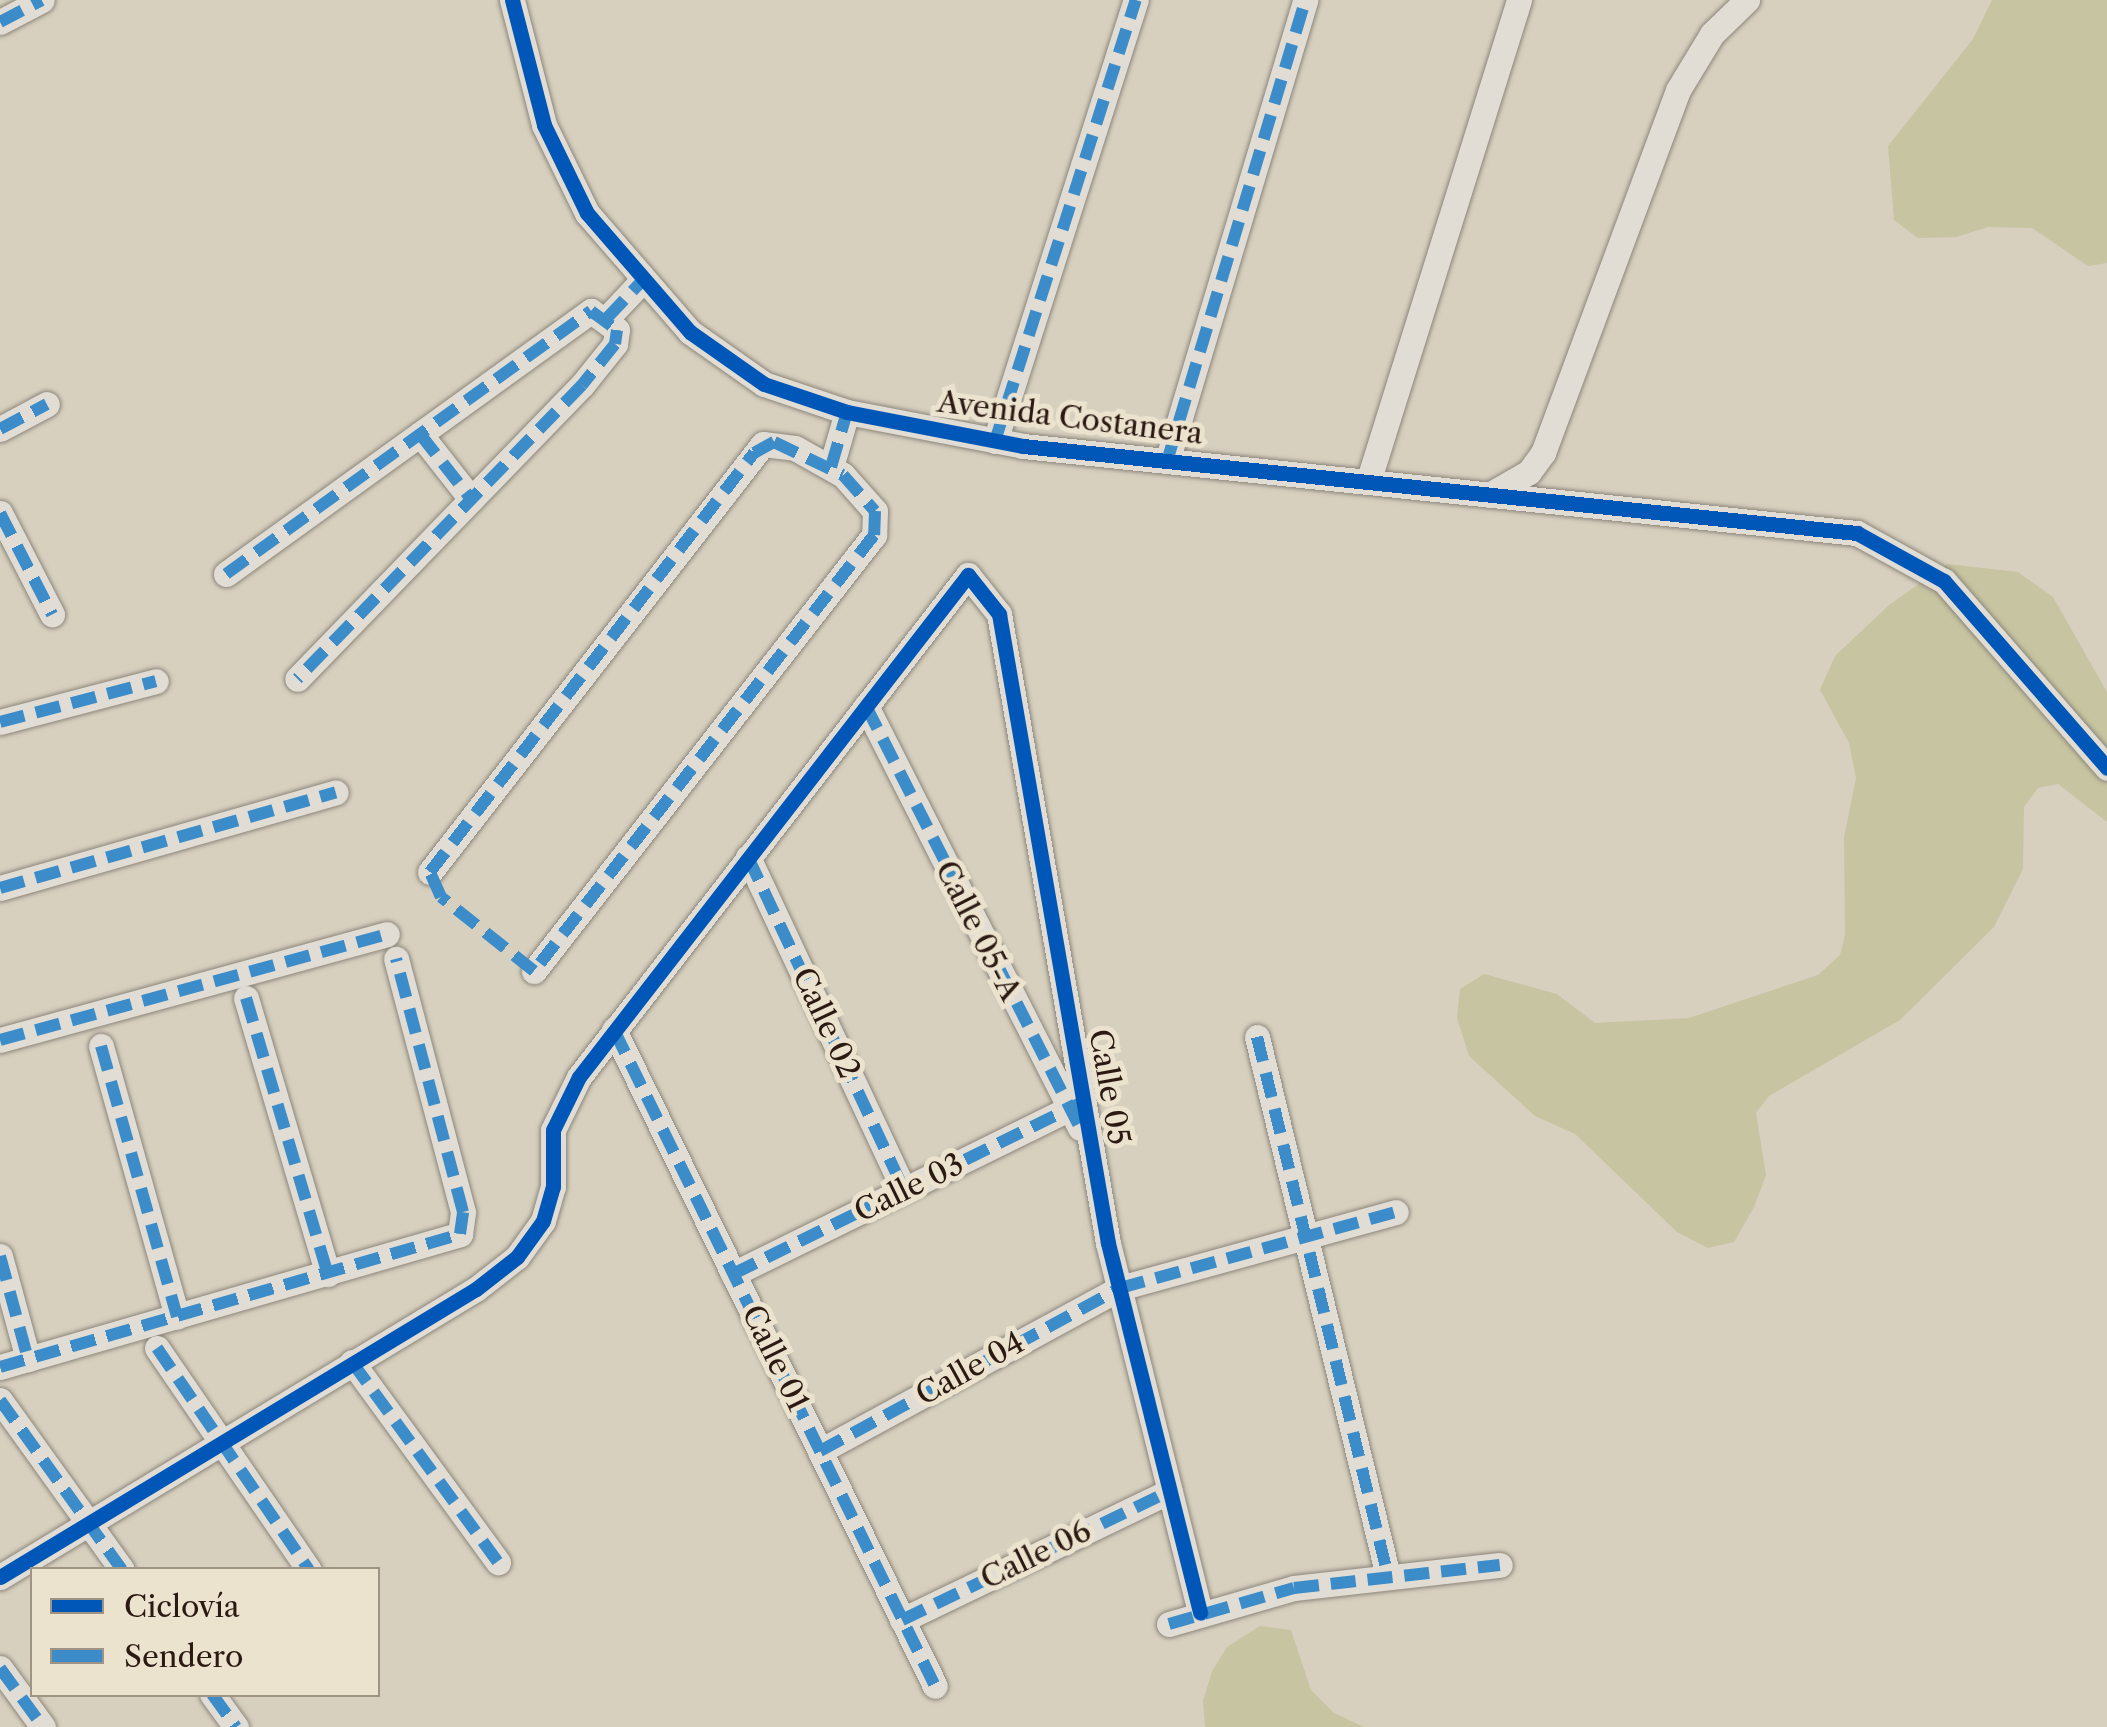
<!DOCTYPE html>
<meta charset="utf-8">
<style>
body{margin:0}
#map{position:relative;width:2107px;height:1727px;overflow:hidden;background:#d7d0bf;font-family:"Libre Caslon Text",serif}
div>[style]{position:absolute}
[style*='--x']{left:calc(var(--x)*1px);top:calc(var(--y)*1px);width:calc(var(--w)*1px);rotate:calc(var(--a)*1deg)}
.green>*{inset:0;background:#c7c4a1}
.roads{filter:drop-shadow(0 0 2px #8c867b) drop-shadow(0 0 2px #8c867b)}
.minor>*{height:25px;margin:-12.5px;padding:0 12.5px;transform-origin:12.5px;border-radius:12.5px;background:#e1ddd4}
.quiet>*{height:12px;margin-top:-6px;transform-origin:0;background:repeating-linear-gradient(90deg,#3b8cc8 0 25px,transparent 0 37px)}
.cycleway>*{height:15px;margin:-7.5px;padding:0 7.5px;transform-origin:7.5px;border-radius:7.5px;background:#0057b8}
span{translate:-50% -50%;white-space:nowrap;text-align:center;line-height:1.15;-webkit-text-stroke:10px #ece3cf;paint-order:stroke}
.street-label{font-size:30px;color:#2b1a12}
.legend{position:absolute;left:30px;top:1567px;width:350px;height:130px;box-sizing:border-box;background:#ece3cf;border:2px solid #9f9383;margin:0;padding:12px 18px;list-style:none;font-size:30px;color:#2b1a12}
.legend li{display:flex;align-items:center;gap:20px;height:50px}
.legend b{width:50px;border:2px solid #9f9383}
</style>
<div id="map">
<div class="green">
<i style="clip-path:polygon(1992px 0,2107px 0,2107px 263px,2088px 266px,2032px 228px,1988px 227px,1957px 237px,1918px 238px,1894px 220px,1888px 146px,1973px 39px)"></i>
<i style="clip-path:polygon(1947px 564px,2018px 572px,2053px 597px,2107px 692px,2107px 822px,2058px 784px,2038px 788px,2024px 807px,2023px 869px,1994px 927px,1900px 1020px,1769px 1096px,1756px 1113px,1766px 1175px,1754px 1207px,1734px 1242px,1708px 1248px,1677px 1232px,1575px 1134px,1535px 1116px,1469px 1056px,1457px 1018px,1460px 989px,1484px 974px,1557px 994px,1595px 1023px,1689px 1018px,1818px 975px,1840px 955px,1845px 935px,1844px 837px,1856px 778px,1849px 743px,1820px 690px,1835px 656px,1889px 605px)"></i>
<i style="clip-path:polygon(1260px 1626px,1291px 1630px,1311px 1690px,1334px 1713px,1364px 1727px,1205px 1727px,1203px 1701px,1212px 1671px,1227px 1647px)"></i>
</div>
<div class="roads">
<div class="minor">
<i style="--x:512;--y:0;--w:129;--a:75.6"></i>
<i style="--x:544;--y:125;--w:98;--a:64"></i>
<i style="--x:587;--y:213;--w:157;--a:49.1"></i>
<i style="--x:690;--y:332;--w:90;--a:35.1"></i>
<i style="--x:764;--y:384;--w:88;--a:18.6"></i>
<i style="--x:847;--y:412;--w:179;--a:10.9"></i>
<i style="--x:1023;--y:446;--w:839;--a:5.96"></i>
<i style="--x:1857;--y:533;--w:99;--a:28.9"></i>
<i style="--x:1944;--y:581;--w:248;--a:48.9"></i>
<i style="--x:0;--y:22;--w:47;--a:-27.6"></i>
<i style="--x:607;--y:318;--w:51;--a:-46.6"></i>
<i style="--x:0;--y:429;--w:53;--a:-28"></i>
<i style="--x:420;--y:434;--w:83;--a:51.9"></i>
<i style="--x:995;--y:441;--w:463;--a:-72.3"></i>
<i style="--x:1168;--y:458;--w:478;--a:-73.3"></i>
<i style="--x:831;--y:467;--w:57;--a:-73.8"></i>
<i style="--x:1369;--y:479;--w:502;--a:-72.61"></i>
<i style="--x:1489;--y:495;--w:46;--a:-29.9"></i>
<i style="--x:1529;--y:472;--w:24;--a:-54"></i>
<i style="--x:1543;--y:453;--w:387;--a:-69.6"></i>
<i style="--x:1678;--y:90;--w:66;--a:-58.7"></i>
<i style="--x:1712;--y:34;--w:49;--a:-44.2"></i>
<i style="--x:0;--y:513;--w:114;--a:62.8"></i>
<i style="--x:226;--y:574;--w:450;--a:-35.8"></i>
<i style="--x:591;--y:311;--w:32;--a:36"></i>
<i style="--x:617;--y:330;--w:14;--a:98"></i>
<i style="--x:615;--y:344;--w:53;--a:128.8"></i>
<i style="--x:582;--y:385;--w:409;--a:134.1"></i>
<i style="--x:866;--y:706;--w:473;--a:63.1"></i>
<i style="--x:0;--y:722;--w:161;--a:-14.7"></i>
<i style="--x:748;--y:857;--w:368;--a:64.9"></i>
<i style="--x:430;--y:872;--w:542;--a:-52.12"></i>
<i style="--x:763;--y:444;--w:32;--a:7"></i>
<i style="--x:795;--y:448;--w:55;--a:29.4"></i>
<i style="--x:843;--y:475;--w:48;--a:48.4"></i>
<i style="--x:875;--y:511;--w:24;--a:92"></i>
<i style="--x:874;--y:535;--w:553;--a:127.95"></i>
<i style="--x:0;--y:888;--w:349;--a:-15.9"></i>
<i style="--x:246;--y:998;--w:288;--a:73.5"></i>
<i style="--x:614;--y:1030;--w:730;--a:63.93"></i>
<i style="--x:1257;--y:1037;--w:555;--a:76.34"></i>
<i style="--x:0;--y:1040;--w:401;--a:-15.3"></i>
<i style="--x:101;--y:1046;--w:281;--a:74.3"></i>
<i style="--x:0;--y:1256;--w:107;--a:74.8"></i>
<i style="--x:733;--y:1274;--w:390;--a:-26.2"></i>
<i style="--x:157;--y:1348;--w:269;--a:55.6"></i>
<i style="--x:352;--y:1362;--w:248;--a:53.9"></i>
<i style="--x:0;--y:1367;--w:479;--a:-16.1"></i>
<i style="--x:460;--y:1234;--w:22;--a:-82"></i>
<i style="--x:463;--y:1212;--w:262;--a:-104.8"></i>
<i style="--x:0;--y:1400;--w:209;--a:54.3"></i>
<i style="--x:820;--y:1451;--w:341;--a:-28.5"></i>
<i style="--x:1120;--y:1288;--w:286;--a:-15.4"></i>
<i style="--x:0;--y:1577;--w:556;--a:-31.18"></i>
<i style="--x:476;--y:1289;--w:52;--a:-38"></i>
<i style="--x:517;--y:1257;--w:44;--a:-54.2"></i>
<i style="--x:543;--y:1221;--w:35;--a:-74"></i>
<i style="--x:553;--y:1187;--w:57;--a:-90"></i>
<i style="--x:553;--y:1130;--w:59;--a:-63.9"></i>
<i style="--x:579;--y:1077;--w:635;--a:-52.23"></i>
<i style="--x:968;--y:575;--w:50;--a:51.5"></i>
<i style="--x:999;--y:614;--w:638;--a:80.17"></i>
<i style="--x:1108;--y:1243;--w:381;--a:76"></i>
<i style="--x:902;--y:1620;--w:297;--a:-25.7"></i>
<i style="--x:1169;--y:1624;--w:130;--a:-16.1"></i>
<i style="--x:1294;--y:1588;--w:207;--a:-6.4"></i>
<i style="--x:0;--y:1668;--w:73;--a:53.9"></i>
<i style="--x:212;--y:1694;--w:41;--a:54"></i>
</div>
</div>
<div class="quiet">
<i style="--x:0;--y:22;--w:47;--a:-27.6"></i>
<i style="--x:607;--y:318;--w:51;--a:-46.6"></i>
<i style="--x:0;--y:429;--w:53;--a:-28"></i>
<i style="--x:420;--y:434;--w:83;--a:51.9"></i>
<i style="--x:995;--y:441;--w:463;--a:-72.3"></i>
<i style="--x:774;--y:442;--w:76;--a:25.6"></i>
<i style="--x:843;--y:475;--w:48;--a:48.4"></i>
<i style="--x:875;--y:511;--w:24;--a:92"></i>
<i style="--x:874;--y:535;--w:553;--a:127.95"></i>
<i style="--x:534;--y:971;--w:119;--a:-141.5"></i>
<i style="--x:441;--y:897;--w:27;--a:-114"></i>
<i style="--x:430;--y:872;--w:530;--a:-52.29"></i>
<i style="--x:754;--y:453;--w:23;--a:-29"></i>
<i style="--x:1168;--y:458;--w:478;--a:-73.3"></i>
<i style="--x:831;--y:467;--w:57;--a:-73.8"></i>
<i style="--x:0;--y:513;--w:114;--a:62.8"></i>
<i style="--x:226;--y:574;--w:450;--a:-35.8"></i>
<i style="--x:591;--y:311;--w:32;--a:36"></i>
<i style="--x:617;--y:330;--w:14;--a:98"></i>
<i style="--x:615;--y:344;--w:53;--a:128.8"></i>
<i style="--x:582;--y:385;--w:409;--a:134.1"></i>
<i style="--x:866;--y:706;--w:473;--a:63.1"></i>
<i style="--x:0;--y:722;--w:161;--a:-14.7"></i>
<i style="--x:748;--y:857;--w:368;--a:64.9"></i>
<i style="--x:0;--y:888;--w:349;--a:-15.9"></i>
<i style="--x:246;--y:998;--w:288;--a:73.5"></i>
<i style="--x:614;--y:1030;--w:730;--a:63.93"></i>
<i style="--x:1257;--y:1037;--w:555;--a:76.34"></i>
<i style="--x:0;--y:1040;--w:401;--a:-15.3"></i>
<i style="--x:101;--y:1046;--w:281;--a:74.3"></i>
<i style="--x:0;--y:1256;--w:107;--a:74.8"></i>
<i style="--x:733;--y:1274;--w:386;--a:-26.2"></i>
<i style="--x:157;--y:1348;--w:269;--a:55.6"></i>
<i style="--x:352;--y:1362;--w:248;--a:53.9"></i>
<i style="--x:0;--y:1367;--w:479;--a:-16.1"></i>
<i style="--x:460;--y:1234;--w:22;--a:-82"></i>
<i style="--x:463;--y:1212;--w:262;--a:-104.8"></i>
<i style="--x:0;--y:1400;--w:209;--a:54.3"></i>
<i style="--x:820;--y:1451;--w:341;--a:-28.5"></i>
<i style="--x:1120;--y:1288;--w:286;--a:-15.4"></i>
<i style="--x:902;--y:1620;--w:297;--a:-25.7"></i>
<i style="--x:1169;--y:1624;--w:130;--a:-16.1"></i>
<i style="--x:1294;--y:1588;--w:207;--a:-6.4"></i>
<i style="--x:0;--y:1668;--w:73;--a:53.9"></i>
<i style="--x:212;--y:1694;--w:41;--a:54"></i>
</div>
<div class="cycleway">
<i style="--x:512;--y:0;--w:129;--a:75.6"></i>
<i style="--x:544;--y:125;--w:98;--a:64"></i>
<i style="--x:587;--y:213;--w:157;--a:49.1"></i>
<i style="--x:690;--y:332;--w:90;--a:35.1"></i>
<i style="--x:764;--y:384;--w:88;--a:18.6"></i>
<i style="--x:847;--y:412;--w:179;--a:10.9"></i>
<i style="--x:1023;--y:446;--w:839;--a:5.96"></i>
<i style="--x:1857;--y:533;--w:99;--a:28.9"></i>
<i style="--x:1944;--y:581;--w:248;--a:48.9"></i>
<i style="--x:0;--y:1577;--w:556;--a:-31.18"></i>
<i style="--x:476;--y:1289;--w:52;--a:-38"></i>
<i style="--x:517;--y:1257;--w:44;--a:-54.2"></i>
<i style="--x:543;--y:1221;--w:35;--a:-74"></i>
<i style="--x:553;--y:1187;--w:57;--a:-90"></i>
<i style="--x:553;--y:1130;--w:59;--a:-63.9"></i>
<i style="--x:579;--y:1077;--w:635;--a:-52.23"></i>
<i style="--x:968;--y:575;--w:50;--a:51.5"></i>
<i style="--x:999;--y:614;--w:638;--a:80.17"></i>
<i style="--x:1108;--y:1243;--w:381;--a:76"></i>
</div>
<div class="street-label">
<span style="left:1070px;top:418px;rotate:7deg">Avenida Costanera</span>
<span style="left:978px;top:931px;rotate:63deg">Calle 05-A</span>
<span style="left:826px;top:1023px;rotate:65deg">Calle 02</span>
<span style="left:1109px;top:1087px;rotate:80deg">Calle 05</span>
<span style="left:909px;top:1188px;rotate:-26deg">Calle 03</span>
<span style="left:775px;top:1358px;rotate:64deg">Calle 01</span>
<span style="left:970px;top:1369px;rotate:-29deg">Calle 04</span>
<span style="left:1036px;top:1555px;rotate:-26deg">Calle 06</span>
</div>
<ul class="legend">
<li><b style="height:12px;background:#0057b8"></b>Ciclovía</li>
<li><b style="height:12px;background:#3b8cc8"></b>Sendero</li>
</ul>
</div>
